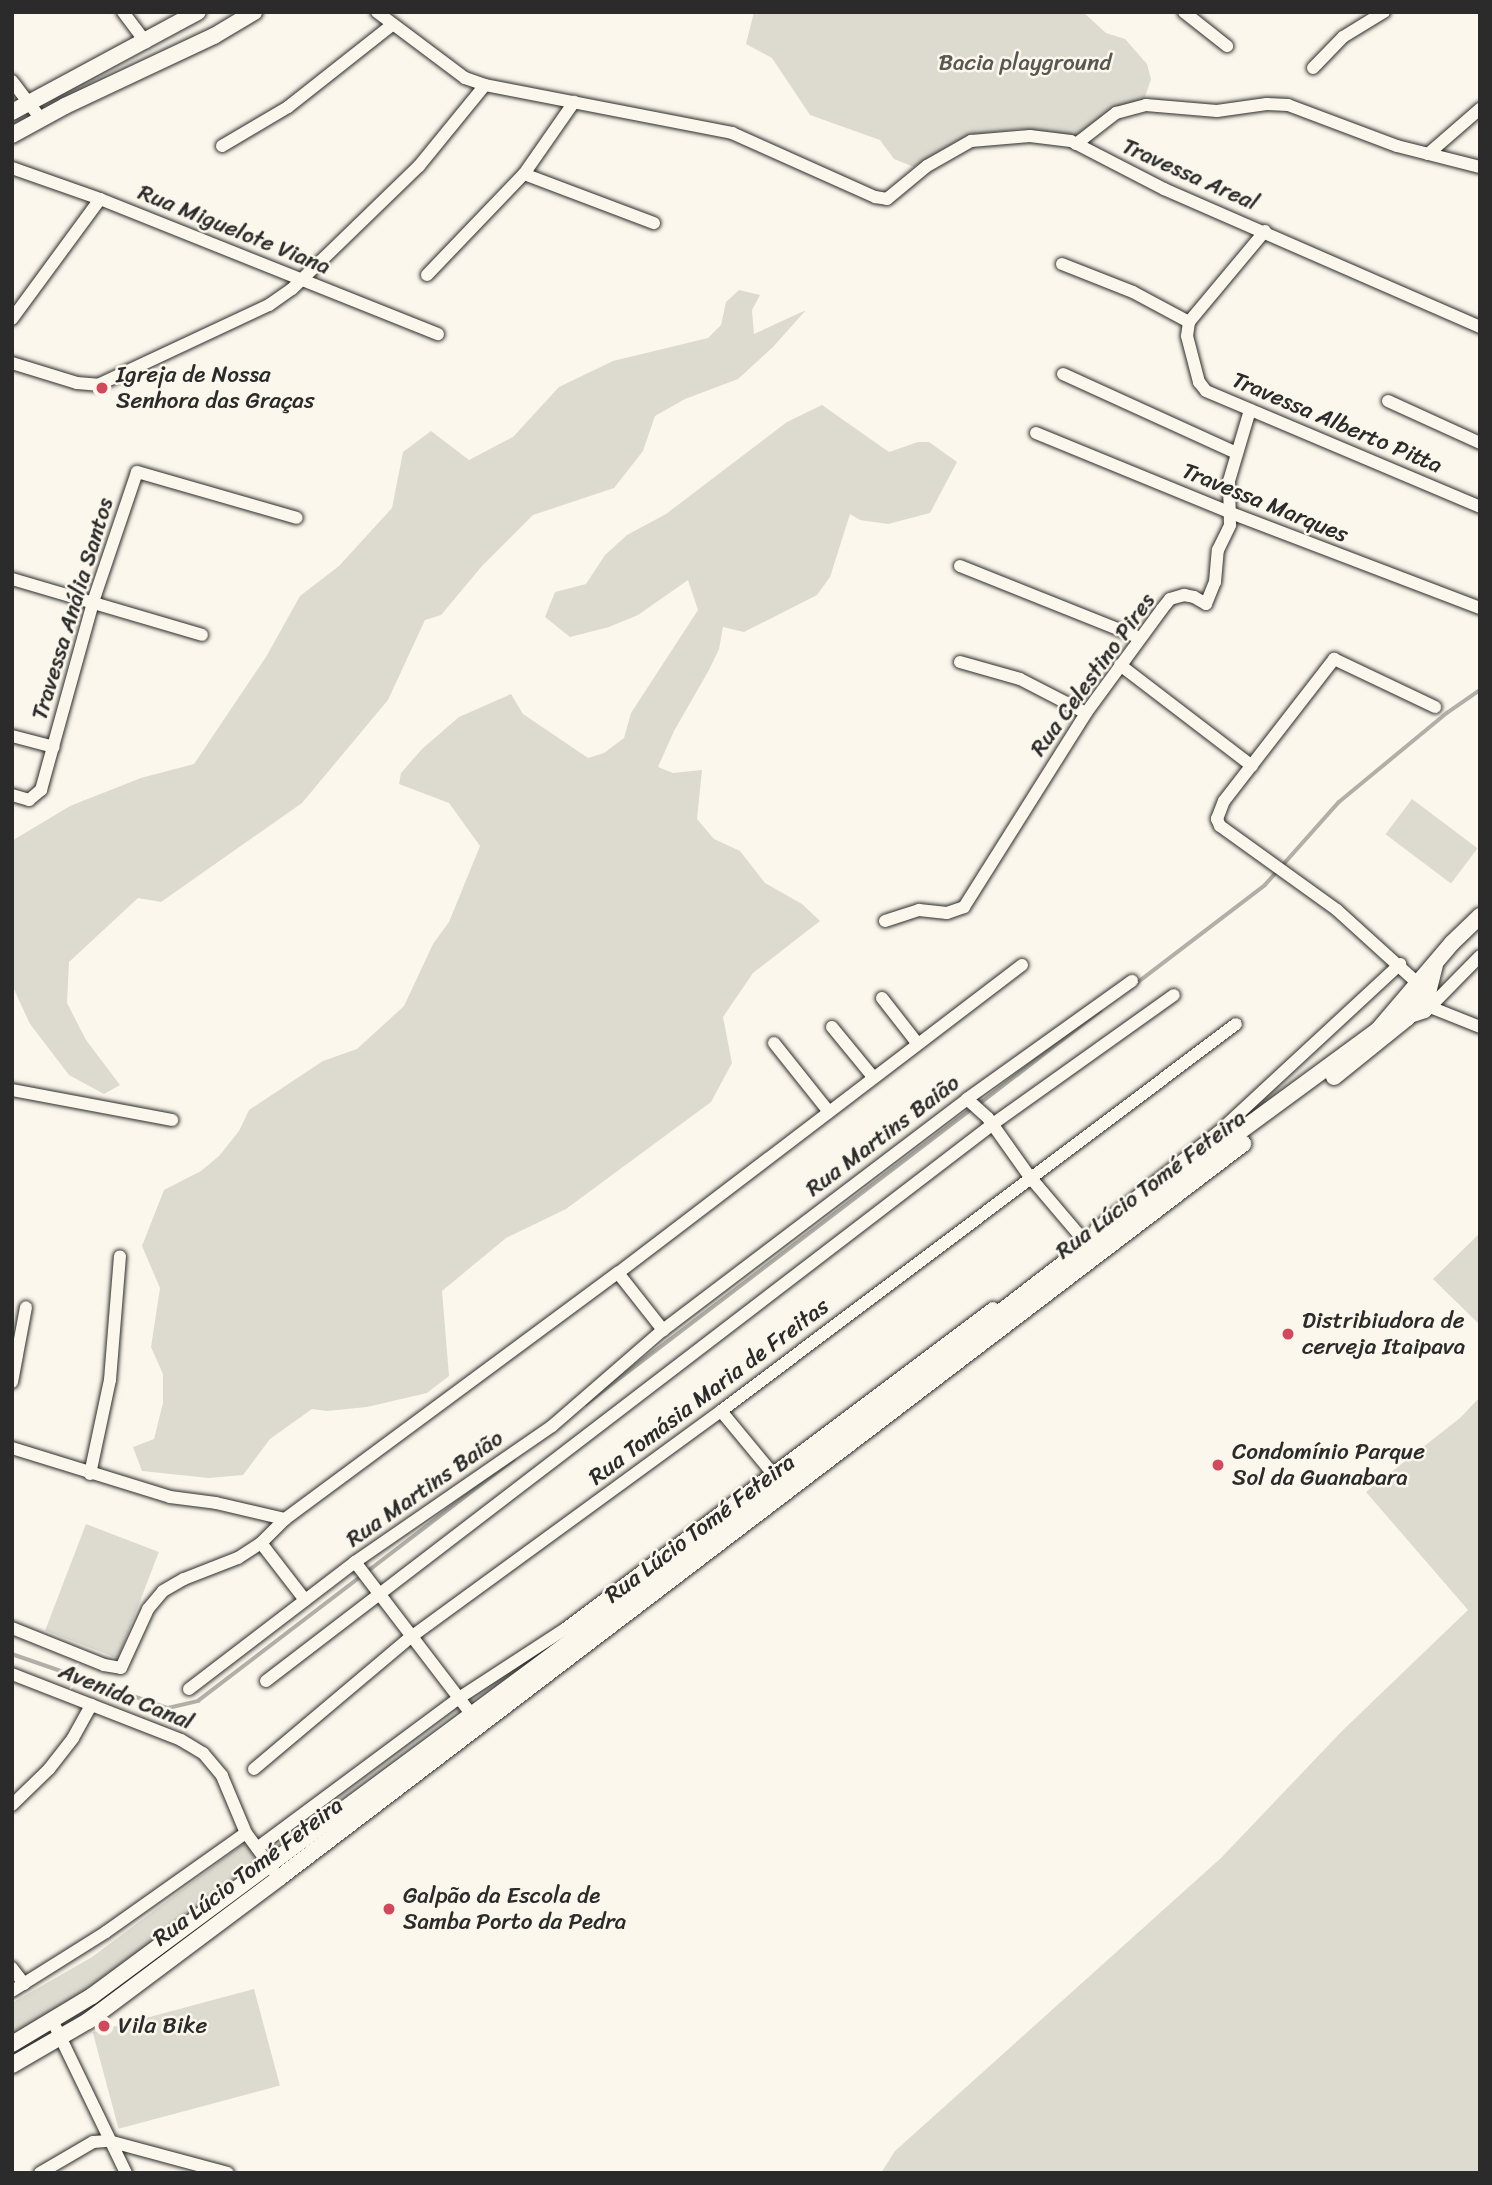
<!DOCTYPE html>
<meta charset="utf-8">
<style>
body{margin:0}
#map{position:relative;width:1492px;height:2185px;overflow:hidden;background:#fbf7ec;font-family:Sriracha,sans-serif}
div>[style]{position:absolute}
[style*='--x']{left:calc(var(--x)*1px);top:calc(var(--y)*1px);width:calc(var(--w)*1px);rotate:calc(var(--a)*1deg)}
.green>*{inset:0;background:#dddad0;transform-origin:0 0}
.stream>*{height:3.5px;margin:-1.75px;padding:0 1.75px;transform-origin:1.75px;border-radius:1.75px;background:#b1afa7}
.roads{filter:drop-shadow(0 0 2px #2b2b2b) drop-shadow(0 0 2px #2b2b2b)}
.minor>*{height:12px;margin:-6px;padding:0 6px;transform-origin:6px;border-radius:6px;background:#fbf7ec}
.major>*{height:16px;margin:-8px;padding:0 8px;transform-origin:8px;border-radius:8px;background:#fbf7ec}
.dots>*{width:19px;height:19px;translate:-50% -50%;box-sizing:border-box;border:4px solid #fbf7ec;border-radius:50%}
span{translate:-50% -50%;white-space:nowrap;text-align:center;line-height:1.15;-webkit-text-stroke:5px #fbf7ec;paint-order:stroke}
.park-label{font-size:23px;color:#585754}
.street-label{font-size:23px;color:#2b2b2b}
.poi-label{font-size:23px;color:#2b2b2b}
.left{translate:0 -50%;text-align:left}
.frame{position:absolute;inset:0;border:14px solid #2b2b2b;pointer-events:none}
</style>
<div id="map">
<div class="green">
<i style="clip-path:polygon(754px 12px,1083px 12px,1106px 33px,1125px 39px,1147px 64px,1151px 79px,1144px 100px,1071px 141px,1054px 132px,1020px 129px,987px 133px,959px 140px,914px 167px,894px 159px,880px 140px,810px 115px,772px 58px,746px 44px)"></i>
<i style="clip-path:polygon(739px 290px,760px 295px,752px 310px,754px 334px,806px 310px,773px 347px,738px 379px,685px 399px,655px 416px,643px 451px,614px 488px,533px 515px,482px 566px,441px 615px,425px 620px,388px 700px,302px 803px,161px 902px,138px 898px,69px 962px,67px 1003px,86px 1040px,120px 1085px,104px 1094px,69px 1075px,30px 1024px,12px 985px,12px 844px,15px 839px,70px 806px,141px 778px,194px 764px,266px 657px,300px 596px,339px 566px,392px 508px,403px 452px,431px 431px,469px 460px,513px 437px,559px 387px,613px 361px,708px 338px,721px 325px,726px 302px)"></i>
<i style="clip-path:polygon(822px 405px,889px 452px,918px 442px,929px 442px,957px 462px,930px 513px,888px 524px,860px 520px,850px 514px,830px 577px,817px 595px,744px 632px,723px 627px,719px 649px,709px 670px,674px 731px,658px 767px,673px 773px,702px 770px,697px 819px,714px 839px,740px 851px,765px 883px,802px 904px,820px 921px,753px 973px,723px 1017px,732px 1063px,711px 1102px,566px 1209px,506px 1238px,442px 1291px,449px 1376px,427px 1393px,367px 1407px,327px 1411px,312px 1409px,270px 1439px,243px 1475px,209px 1478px,142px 1471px,133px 1447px,154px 1439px,163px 1403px,163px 1374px,151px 1347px,160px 1288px,142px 1246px,164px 1190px,201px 1171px,219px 1156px,239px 1131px,249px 1110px,323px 1061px,357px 1049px,404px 1006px,433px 944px,449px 922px,480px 846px,449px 803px,399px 784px,401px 773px,422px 749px,459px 717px,511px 694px,523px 714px,588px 758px,604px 753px,624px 738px,631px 713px,698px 610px,688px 580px,638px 615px,609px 627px,570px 637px,545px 617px,555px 592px,586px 584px,605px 555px,627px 535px,666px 514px,787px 422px)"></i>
<i style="left:1412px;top:799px;width:82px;height:44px;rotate:37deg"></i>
<i style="clip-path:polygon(1480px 1233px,1480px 1325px,1433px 1279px)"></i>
<i style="clip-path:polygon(1480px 1397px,1480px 2173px,881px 2173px,895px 2151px,1221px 1858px,1342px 1731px,1468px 1610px,1366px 1492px,1460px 1418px)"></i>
<i style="left:86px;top:1524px;width:78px;height:114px;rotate:21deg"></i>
<i style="clip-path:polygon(242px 1845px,248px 1845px,260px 1860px,259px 1865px,103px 1981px,12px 2035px,12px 2003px,92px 1957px)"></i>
<i style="left:254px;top:1989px;width:100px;height:167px;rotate:75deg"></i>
</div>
<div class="stream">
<i style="--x:1137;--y:983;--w:161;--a:-37.4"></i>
<i style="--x:1265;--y:885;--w:111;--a:-48.3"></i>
<i style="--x:1339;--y:802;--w:140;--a:-39.5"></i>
<i style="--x:1447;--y:713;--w:40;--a:-34.9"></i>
<i style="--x:978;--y:1105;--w:154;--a:-37.6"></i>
<i style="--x:586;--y:1404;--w:486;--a:-37.4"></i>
<i style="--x:12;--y:1654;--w:165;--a:19.1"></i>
<i style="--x:168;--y:1708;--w:31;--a:-13"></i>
<i style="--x:198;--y:1701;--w:397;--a:-37.4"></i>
</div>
<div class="roads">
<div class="minor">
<i style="--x:123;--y:12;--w:38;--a:53"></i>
<i style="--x:377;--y:12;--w:110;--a:36.9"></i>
<i style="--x:465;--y:78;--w:21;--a:19"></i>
<i style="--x:485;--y:85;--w:252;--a:11"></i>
<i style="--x:732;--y:133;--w:157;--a:24.1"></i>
<i style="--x:875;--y:197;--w:12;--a:9"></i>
<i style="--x:887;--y:199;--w:52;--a:-39.5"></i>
<i style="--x:927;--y:166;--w:51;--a:-29.6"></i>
<i style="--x:971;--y:141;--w:59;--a:-4.8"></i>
<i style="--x:1030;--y:136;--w:41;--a:7"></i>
<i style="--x:1071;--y:141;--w:105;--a:27.3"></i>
<i style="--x:1164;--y:189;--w:345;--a:23.6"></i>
<i style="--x:1184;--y:12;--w:55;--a:38.3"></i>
<i style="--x:1313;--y:68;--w:43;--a:-45.9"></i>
<i style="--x:1343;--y:37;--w:48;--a:-31.4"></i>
<i style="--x:12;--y:81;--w:48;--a:52.7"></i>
<i style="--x:1076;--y:144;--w:51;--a:-37.8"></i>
<i style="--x:1116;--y:113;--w:31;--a:-15"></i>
<i style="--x:1146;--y:105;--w:71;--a:4.8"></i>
<i style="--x:1217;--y:111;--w:50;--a:-8"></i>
<i style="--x:1267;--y:104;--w:21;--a:3"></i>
<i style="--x:1288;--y:105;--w:116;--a:20.6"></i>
<i style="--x:1397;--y:146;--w:86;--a:14.2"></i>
<i style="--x:222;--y:146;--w:77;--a:-30.6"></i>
<i style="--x:288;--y:107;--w:132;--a:-38.3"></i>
<i style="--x:1428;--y:154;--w:69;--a:-40.9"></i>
<i style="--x:12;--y:168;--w:93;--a:19.4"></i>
<i style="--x:100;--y:199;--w:364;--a:21.8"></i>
<i style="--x:524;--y:174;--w:139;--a:20.7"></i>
<i style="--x:1265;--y:231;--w:119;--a:129.9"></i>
<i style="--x:1189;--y:322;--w:14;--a:98"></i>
<i style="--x:1187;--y:336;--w:48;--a:75.4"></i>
<i style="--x:1199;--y:382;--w:11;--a:52"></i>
<i style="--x:1206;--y:391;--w:298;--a:22.9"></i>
<i style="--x:1062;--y:264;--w:76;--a:21.5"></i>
<i style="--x:1133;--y:292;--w:64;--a:28.2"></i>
<i style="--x:427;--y:275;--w:140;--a:-46.2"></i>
<i style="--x:524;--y:174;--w:88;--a:-55.2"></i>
<i style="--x:12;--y:319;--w:149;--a:-53.7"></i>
<i style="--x:12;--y:363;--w:68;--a:17.1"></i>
<i style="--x:77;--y:383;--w:21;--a:5"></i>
<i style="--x:98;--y:385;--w:189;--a:-25.1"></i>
<i style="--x:269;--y:305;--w:28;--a:-35"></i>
<i style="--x:292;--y:289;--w:177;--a:-44.1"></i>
<i style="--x:419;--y:166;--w:104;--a:-50.8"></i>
<i style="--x:1063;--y:374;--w:190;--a:24.5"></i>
<i style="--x:1388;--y:401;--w:101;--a:24.5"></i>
<i style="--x:1036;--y:433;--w:211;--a:22.3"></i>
<i style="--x:1231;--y:513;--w:267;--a:20.9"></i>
<i style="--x:960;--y:566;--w:194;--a:21.8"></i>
<i style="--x:12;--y:579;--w:198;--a:16.4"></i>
<i style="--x:960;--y:662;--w:62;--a:15.8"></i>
<i style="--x:1020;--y:679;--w:74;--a:27.3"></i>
<i style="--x:1120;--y:665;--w:166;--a:37.4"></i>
<i style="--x:12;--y:736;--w:43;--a:14.7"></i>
<i style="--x:12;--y:795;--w:18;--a:16"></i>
<i style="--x:29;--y:800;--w:16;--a:-40"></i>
<i style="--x:41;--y:790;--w:195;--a:-74.5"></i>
<i style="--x:93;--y:602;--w:137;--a:-71.3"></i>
<i style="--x:137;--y:472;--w:166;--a:16"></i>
<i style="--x:885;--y:921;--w:36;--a:-18"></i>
<i style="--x:919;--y:910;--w:28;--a:6"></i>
<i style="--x:947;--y:913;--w:18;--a:-19"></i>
<i style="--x:964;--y:907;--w:229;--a:-57.8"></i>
<i style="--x:1086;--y:713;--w:129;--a:-53.8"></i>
<i style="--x:1162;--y:609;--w:13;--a:-51"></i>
<i style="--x:1170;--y:599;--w:15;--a:-16"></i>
<i style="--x:1184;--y:595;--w:10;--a:11"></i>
<i style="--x:1194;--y:597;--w:14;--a:30"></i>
<i style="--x:1206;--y:604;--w:24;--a:-68"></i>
<i style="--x:1215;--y:582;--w:32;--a:-85"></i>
<i style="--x:1218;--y:550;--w:28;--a:-64"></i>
<i style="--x:1230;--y:525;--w:44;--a:-91.3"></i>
<i style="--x:1229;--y:481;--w:74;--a:-73.5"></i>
<i style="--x:1423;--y:988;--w:116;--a:-137.8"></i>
<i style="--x:1337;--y:910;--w:144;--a:-144.3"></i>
<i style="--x:1220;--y:826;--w:8;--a:-113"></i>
<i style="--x:1217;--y:819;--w:19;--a:-69"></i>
<i style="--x:1224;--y:801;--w:180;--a:-52.2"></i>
<i style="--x:1334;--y:659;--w:112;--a:25.4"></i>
<i style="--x:882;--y:998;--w:58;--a:52"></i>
<i style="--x:1430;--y:1007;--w:54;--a:21.8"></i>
<i style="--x:1407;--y:1018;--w:19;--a:-18"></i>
<i style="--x:1425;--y:1012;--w:78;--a:-45.5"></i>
<i style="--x:832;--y:1027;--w:65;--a:50.6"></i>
<i style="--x:774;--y:1043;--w:88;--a:51.4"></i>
<i style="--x:12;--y:1090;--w:163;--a:10.6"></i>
<i style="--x:967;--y:1099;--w:28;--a:42"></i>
<i style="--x:988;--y:1118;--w:72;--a:54.6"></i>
<i style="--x:1030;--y:1177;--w:94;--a:49.7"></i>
<i style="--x:1096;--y:1229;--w:161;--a:-38.4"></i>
<i style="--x:1222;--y:1129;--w:243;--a:-42.8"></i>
<i style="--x:618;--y:1273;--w:73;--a:51.7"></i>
<i style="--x:12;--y:1382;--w:76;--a:-79.4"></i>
<i style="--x:721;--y:1411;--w:91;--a:50.4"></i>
<i style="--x:12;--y:1448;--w:165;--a:17.2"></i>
<i style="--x:170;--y:1497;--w:46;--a:7.4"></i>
<i style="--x:216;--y:1503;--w:71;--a:13.1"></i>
<i style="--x:90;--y:1474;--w:96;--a:-78"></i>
<i style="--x:110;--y:1380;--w:124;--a:-85.4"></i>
<i style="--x:261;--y:1543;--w:72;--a:52.3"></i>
<i style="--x:355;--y:1562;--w:199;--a:52.6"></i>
<i style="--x:12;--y:1628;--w:99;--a:21.9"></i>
<i style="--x:104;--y:1665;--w:17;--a:10"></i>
<i style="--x:121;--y:1668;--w:65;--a:-65.4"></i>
<i style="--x:148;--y:1609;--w:23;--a:-50"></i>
<i style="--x:163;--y:1591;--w:24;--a:-30"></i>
<i style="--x:184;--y:1579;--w:58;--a:-21.3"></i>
<i style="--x:238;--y:1558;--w:27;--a:-33"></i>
<i style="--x:261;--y:1543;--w:34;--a:-45"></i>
<i style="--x:285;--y:1519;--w:414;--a:-36.5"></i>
<i style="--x:618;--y:1273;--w:508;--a:-37.32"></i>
<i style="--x:12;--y:1674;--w:181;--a:21.3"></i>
<i style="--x:181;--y:1740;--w:26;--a:31"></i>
<i style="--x:203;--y:1753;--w:30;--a:50"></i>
<i style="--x:222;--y:1776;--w:62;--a:67.2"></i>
<i style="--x:246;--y:1833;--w:56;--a:53.7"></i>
<i style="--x:266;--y:1681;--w:916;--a:-37.46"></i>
<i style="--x:993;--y:1124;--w:222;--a:-35.5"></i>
<i style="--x:189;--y:1689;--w:209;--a:-37.4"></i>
<i style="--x:355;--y:1562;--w:239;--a:-34.6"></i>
<i style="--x:552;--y:1426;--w:147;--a:-40.9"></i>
<i style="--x:663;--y:1330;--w:382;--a:-37.2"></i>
<i style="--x:967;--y:1099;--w:203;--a:-35.6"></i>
<i style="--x:254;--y:1769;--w:205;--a:-40.1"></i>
<i style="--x:411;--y:1637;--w:384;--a:-36.1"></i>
<i style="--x:721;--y:1411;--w:644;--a:-36.92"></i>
<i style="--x:12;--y:1805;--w:52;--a:-44.2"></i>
<i style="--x:49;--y:1769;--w:39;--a:-52"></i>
<i style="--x:73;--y:1738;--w:38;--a:-61"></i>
<i style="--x:257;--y:1848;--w:252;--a:-36.6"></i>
<i style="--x:459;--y:1698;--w:126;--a:-33.1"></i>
<i style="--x:565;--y:1629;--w:535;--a:-36.87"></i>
<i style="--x:12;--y:1968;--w:20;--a:53"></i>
<i style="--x:12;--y:1991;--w:111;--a:-32.1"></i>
<i style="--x:106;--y:1932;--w:171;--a:-35.3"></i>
<i style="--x:53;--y:2022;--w:168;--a:64.2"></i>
<i style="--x:40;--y:2173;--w:61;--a:-30.3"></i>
<i style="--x:93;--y:2142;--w:16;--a:-4"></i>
<i style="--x:109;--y:2141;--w:123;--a:15.1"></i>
</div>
<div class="major">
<i style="--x:12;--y:112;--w:211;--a:-28.3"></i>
<i style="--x:12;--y:135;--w:60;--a:-28.7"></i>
<i style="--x:65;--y:106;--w:165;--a:-25.2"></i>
<i style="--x:214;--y:36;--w:47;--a:-31"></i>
<i style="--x:1334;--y:1077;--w:94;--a:-38.9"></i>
<i style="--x:1407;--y:1018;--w:33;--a:-50"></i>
<i style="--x:1428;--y:993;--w:29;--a:-76"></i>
<i style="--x:12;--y:2044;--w:93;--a:-31"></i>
<i style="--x:92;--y:1996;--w:667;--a:-36.53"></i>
<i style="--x:628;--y:1599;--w:637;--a:-37.61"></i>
<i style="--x:1133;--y:1210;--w:304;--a:-36.3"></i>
<i style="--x:1378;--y:1030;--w:114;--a:-49.6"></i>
<i style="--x:1452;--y:943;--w:39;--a:-44"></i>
<i style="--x:12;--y:2065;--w:88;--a:-30.1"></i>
<i style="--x:88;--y:2021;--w:239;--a:-36.8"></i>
<i style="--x:279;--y:1878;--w:1212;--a:-37.29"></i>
</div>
</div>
<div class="dots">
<i style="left:102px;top:388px;background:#d1495b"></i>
<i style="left:1288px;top:1334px;background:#d1495b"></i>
<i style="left:1218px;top:1465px;background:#d1495b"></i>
<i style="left:389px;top:1909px;background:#d1495b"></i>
<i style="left:104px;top:2026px;background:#d1495b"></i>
</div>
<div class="park-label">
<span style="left:1025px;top:63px">Bacia playground</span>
</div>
<div class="street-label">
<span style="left:1190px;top:175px;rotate:24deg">Travessa Areal</span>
<span style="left:234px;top:230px;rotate:22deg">Rua Miguelote Viana</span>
<span style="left:1337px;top:423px;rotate:23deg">Travessa Alberto Pitta</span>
<span style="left:1265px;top:503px;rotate:22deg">Travessa Marques</span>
<span style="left:73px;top:609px;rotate:-73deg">Travessa Anália Santos</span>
<span style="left:1093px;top:675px;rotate:-54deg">Rua Celestino Pires</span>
<span style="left:883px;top:1136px;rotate:-37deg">Rua Martins Baião</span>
<span style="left:1151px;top:1185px;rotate:-37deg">Rua Lúcio Tomé Feteira</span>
<span style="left:709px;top:1392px;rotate:-37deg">Rua Tomásia Maria de Freitas</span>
<span style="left:425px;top:1489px;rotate:-35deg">Rua Martins Baião</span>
<span style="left:700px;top:1529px;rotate:-37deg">Rua Lúcio Tomé Feteira</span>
<span style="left:126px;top:1697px;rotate:22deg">Avenida Canal</span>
<span style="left:248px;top:1872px;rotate:-37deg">Rua Lúcio Tomé Feteira</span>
</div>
<div class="poi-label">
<span class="left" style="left:116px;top:388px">Igreja de Nossa<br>Senhora das Graças</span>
<span class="left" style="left:1302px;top:1334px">Distribiudora de<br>cerveja Itaipava</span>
<span class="left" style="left:1232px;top:1465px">Condomínio Parque<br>Sol da Guanabara</span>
<span class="left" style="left:403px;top:1909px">Galpão da Escola de<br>Samba Porto da Pedra</span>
<span class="left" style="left:118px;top:2026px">Vila Bike</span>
</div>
<div class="frame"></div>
</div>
